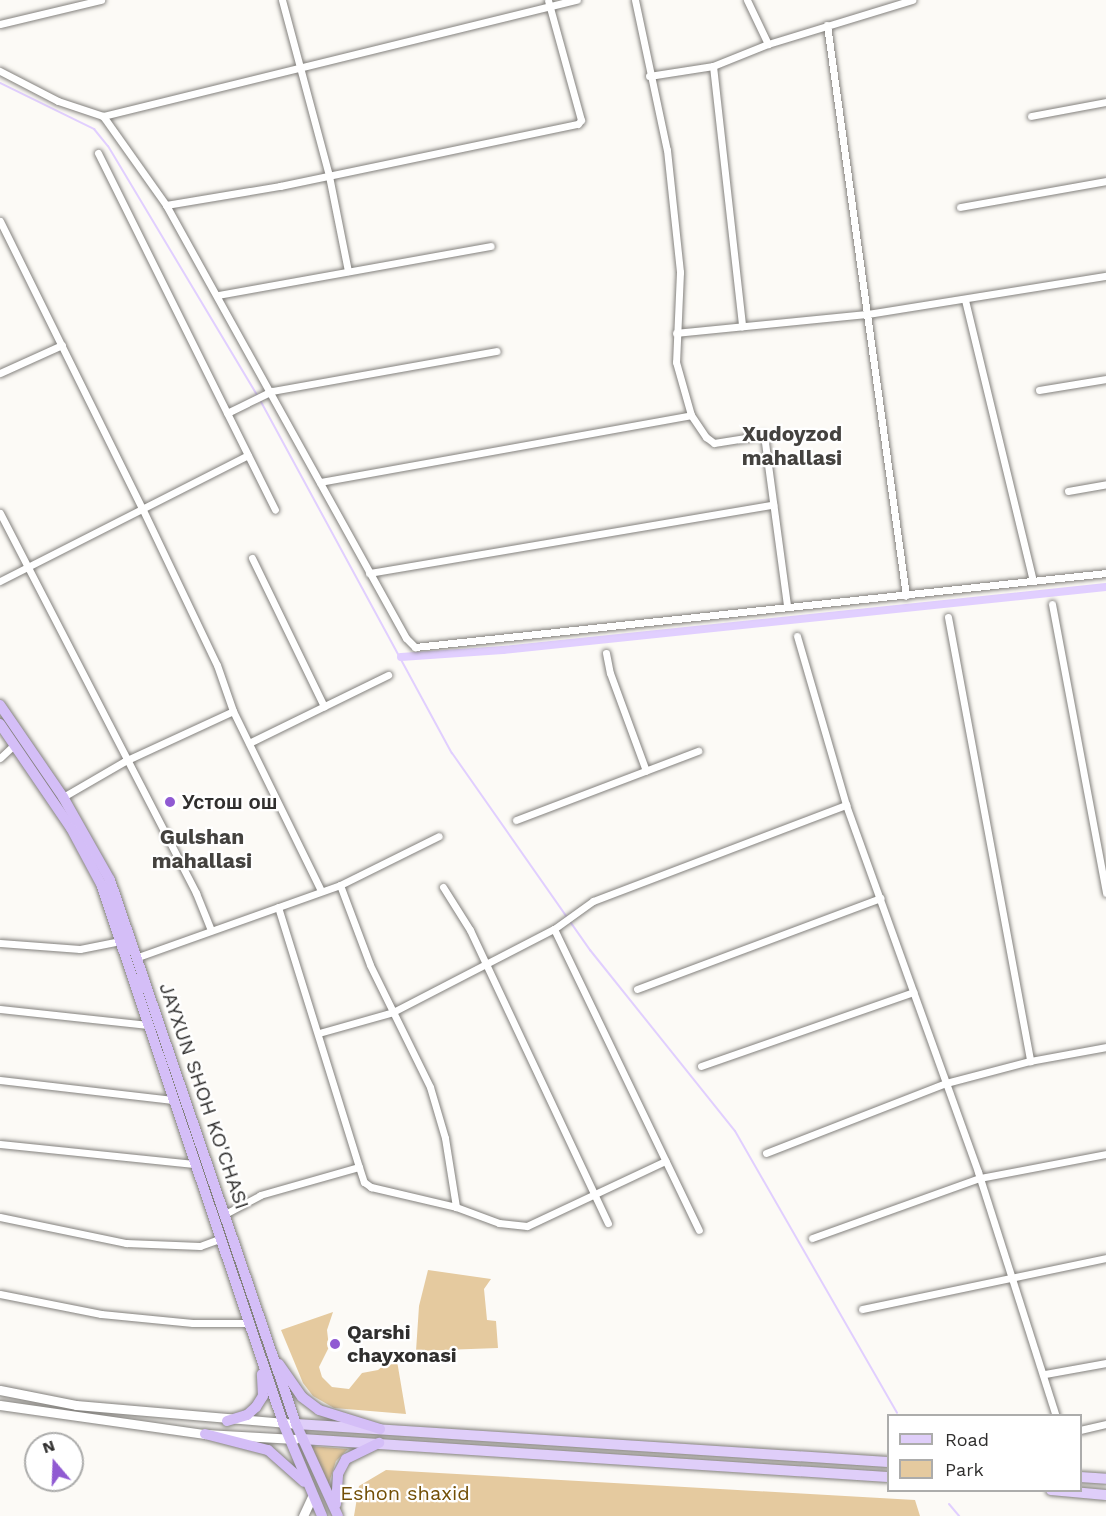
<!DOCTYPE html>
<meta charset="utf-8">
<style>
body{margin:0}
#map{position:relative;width:1106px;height:1516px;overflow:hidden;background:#fcfaf6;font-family:"Work Sans",sans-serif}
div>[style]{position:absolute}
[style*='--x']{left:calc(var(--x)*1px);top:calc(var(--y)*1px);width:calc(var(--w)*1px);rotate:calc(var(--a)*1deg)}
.green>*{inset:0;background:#e5ca9f}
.stream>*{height:2px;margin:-1px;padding:0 1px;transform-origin:1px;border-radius:1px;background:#e1cfff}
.canal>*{height:8px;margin:-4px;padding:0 4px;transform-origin:4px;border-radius:4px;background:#e1cfff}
.roads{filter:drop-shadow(0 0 2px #83817d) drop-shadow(0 0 2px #83817d)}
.minor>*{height:7px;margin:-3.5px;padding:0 3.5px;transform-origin:3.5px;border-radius:3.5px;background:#fff}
.secondary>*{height:9px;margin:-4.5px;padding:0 4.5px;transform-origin:4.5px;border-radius:4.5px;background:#fff}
.primary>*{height:10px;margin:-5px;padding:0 5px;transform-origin:5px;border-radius:5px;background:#dfcef9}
.trunk>*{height:10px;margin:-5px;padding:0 5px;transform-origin:5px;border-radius:5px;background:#d4bef7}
.dots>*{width:16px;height:16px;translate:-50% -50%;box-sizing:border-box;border:3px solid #fff;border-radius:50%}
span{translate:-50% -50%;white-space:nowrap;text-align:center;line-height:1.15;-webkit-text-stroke:4.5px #fff;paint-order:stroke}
.poi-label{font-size:20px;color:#302f2e;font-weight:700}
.left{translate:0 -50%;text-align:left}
.street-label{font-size:20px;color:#302f2e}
.park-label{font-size:20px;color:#724f06}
.neighbourhood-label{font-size:21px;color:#44423f;font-weight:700}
.legend{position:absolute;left:887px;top:1414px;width:195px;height:78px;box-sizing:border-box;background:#fff;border:2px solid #acacab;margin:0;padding:8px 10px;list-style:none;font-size:18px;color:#302f2e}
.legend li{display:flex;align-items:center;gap:12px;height:30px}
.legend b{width:30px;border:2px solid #acacab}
.north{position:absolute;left:24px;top:1432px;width:60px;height:60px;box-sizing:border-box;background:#fff;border:2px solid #acacab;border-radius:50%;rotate:341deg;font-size:16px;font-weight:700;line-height:24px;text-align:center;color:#302f2e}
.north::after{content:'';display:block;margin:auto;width:21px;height:27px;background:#905ad2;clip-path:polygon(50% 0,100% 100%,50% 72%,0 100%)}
</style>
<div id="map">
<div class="green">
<i style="clip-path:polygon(428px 1270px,491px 1279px,484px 1289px,487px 1320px,496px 1321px,498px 1348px,416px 1351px,419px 1306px)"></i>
<i style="clip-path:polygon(333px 1312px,327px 1330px,329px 1347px,319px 1367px,322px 1377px,332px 1387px,349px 1389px,362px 1373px,378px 1370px,396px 1355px,406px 1414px,334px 1408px,313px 1396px,303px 1383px,281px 1330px)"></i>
<i style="clip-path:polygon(311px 1446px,348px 1449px,336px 1461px,328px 1486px)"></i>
<i style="clip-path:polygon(386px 1470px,915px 1500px,920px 1516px,354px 1516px,359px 1486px)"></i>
</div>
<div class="stream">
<i style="--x:0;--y:83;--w:105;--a:26.1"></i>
<i style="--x:94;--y:129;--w:22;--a:51"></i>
<i style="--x:108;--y:146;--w:290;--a:59.1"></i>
<i style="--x:260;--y:400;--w:402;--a:61.5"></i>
<i style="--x:452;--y:753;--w:241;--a:55"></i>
<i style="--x:590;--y:950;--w:232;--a:51.3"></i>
<i style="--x:735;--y:1131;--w:325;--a:60.1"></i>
<i style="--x:949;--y:1504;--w:16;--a:50"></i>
</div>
<div class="canal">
<i style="--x:401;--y:657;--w:102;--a:-3.9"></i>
<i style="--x:503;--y:650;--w:606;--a:-5.96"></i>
</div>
<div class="roads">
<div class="minor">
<i style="--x:282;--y:0;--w:182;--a:75"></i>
<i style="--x:329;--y:176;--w:97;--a:78.7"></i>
<i style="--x:635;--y:0;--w:153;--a:78"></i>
<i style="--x:667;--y:150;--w:123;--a:83.9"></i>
<i style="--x:680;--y:272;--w:90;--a:92.5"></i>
<i style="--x:676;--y:362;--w:55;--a:74.2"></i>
<i style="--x:691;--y:415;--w:27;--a:56"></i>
<i style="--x:706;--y:437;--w:10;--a:37"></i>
<i style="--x:714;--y:443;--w:51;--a:-9.1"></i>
<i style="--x:764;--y:435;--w:173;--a:82.3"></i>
<i style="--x:747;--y:0;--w:49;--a:64.5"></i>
<i style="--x:0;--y:24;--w:104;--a:-13.4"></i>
<i style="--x:827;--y:25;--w:576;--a:82.12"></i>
<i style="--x:713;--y:66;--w:262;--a:83.6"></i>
<i style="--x:0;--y:71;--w:65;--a:27.3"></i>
<i style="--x:58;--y:101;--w:47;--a:18.4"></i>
<i style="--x:103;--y:116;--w:109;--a:54.7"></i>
<i style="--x:166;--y:205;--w:495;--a:61"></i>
<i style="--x:406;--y:638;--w:13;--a:45"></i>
<i style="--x:415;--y:647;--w:695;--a:-6.11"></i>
<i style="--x:649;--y:76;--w:65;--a:-8.9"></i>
<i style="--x:713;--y:66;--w:59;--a:-21.8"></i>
<i style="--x:768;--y:44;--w:151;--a:-17"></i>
<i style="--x:103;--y:116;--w:488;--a:-13.8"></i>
<i style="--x:1031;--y:116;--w:76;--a:-10.6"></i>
<i style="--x:98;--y:153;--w:398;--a:63.6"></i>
<i style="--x:166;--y:205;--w:116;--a:-9.5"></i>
<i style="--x:280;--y:186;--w:304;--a:-11.8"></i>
<i style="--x:578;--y:124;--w:5;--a:-53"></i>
<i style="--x:581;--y:120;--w:124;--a:-105.4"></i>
<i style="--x:960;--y:207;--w:148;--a:-10.1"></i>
<i style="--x:0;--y:221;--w:320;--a:63.7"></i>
<i style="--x:142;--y:508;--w:174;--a:64.5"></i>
<i style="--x:217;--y:665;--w:49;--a:70.8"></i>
<i style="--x:233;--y:711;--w:200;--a:63.9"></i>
<i style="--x:218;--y:295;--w:277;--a:-10.2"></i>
<i style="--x:965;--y:300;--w:289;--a:76.4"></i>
<i style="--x:676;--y:333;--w:193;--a:-5.7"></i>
<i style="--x:868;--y:314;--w:241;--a:-9.1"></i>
<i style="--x:0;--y:373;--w:68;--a:-24.3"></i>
<i style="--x:1039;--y:390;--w:68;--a:-9.3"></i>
<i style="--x:227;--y:413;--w:50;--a:-26.1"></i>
<i style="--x:272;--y:391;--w:228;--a:-10.1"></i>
<i style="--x:320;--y:482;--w:377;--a:-10.2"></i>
<i style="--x:1068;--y:491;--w:39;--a:-10"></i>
<i style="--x:0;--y:513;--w:428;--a:62.7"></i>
<i style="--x:196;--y:893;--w:40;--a:68"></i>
<i style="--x:252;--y:558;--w:165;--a:64.1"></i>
<i style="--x:369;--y:573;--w:410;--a:-9.6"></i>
<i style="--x:0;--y:581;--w:278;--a:-26.9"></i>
<i style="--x:1052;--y:604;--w:294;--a:79.4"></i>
<i style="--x:948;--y:617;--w:452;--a:79.5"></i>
<i style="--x:797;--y:636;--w:176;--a:73.8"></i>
<i style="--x:846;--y:805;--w:390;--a:70.2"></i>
<i style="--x:978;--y:1172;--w:256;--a:72.3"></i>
<i style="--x:606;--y:653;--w:20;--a:79"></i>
<i style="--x:610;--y:673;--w:104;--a:69.8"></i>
<i style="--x:249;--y:743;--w:155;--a:-26.1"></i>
<i style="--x:0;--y:758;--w:19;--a:-43"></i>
<i style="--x:63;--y:797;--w:72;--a:-30.1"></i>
<i style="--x:125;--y:761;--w:119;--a:-24.8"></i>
<i style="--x:516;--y:820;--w:195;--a:-20.8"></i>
<i style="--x:340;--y:885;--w:85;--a:69.4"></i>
<i style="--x:370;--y:965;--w:136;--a:63.8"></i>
<i style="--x:430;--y:1087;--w:53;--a:73.6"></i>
<i style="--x:445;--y:1138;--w:70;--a:80.9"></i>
<i style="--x:443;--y:887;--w:51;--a:57.9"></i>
<i style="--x:470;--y:930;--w:324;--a:64.8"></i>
<i style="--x:278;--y:907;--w:272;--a:72.7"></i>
<i style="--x:359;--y:1167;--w:16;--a:72"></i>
<i style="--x:364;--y:1182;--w:9;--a:36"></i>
<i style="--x:371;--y:1187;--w:87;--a:13.2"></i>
<i style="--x:456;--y:1207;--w:46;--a:20.4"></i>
<i style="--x:499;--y:1223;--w:28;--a:6"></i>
<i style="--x:527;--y:1226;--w:153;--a:-25.2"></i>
<i style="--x:554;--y:929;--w:334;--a:64.3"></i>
<i style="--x:0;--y:943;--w:80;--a:4.3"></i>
<i style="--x:80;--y:949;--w:41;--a:-11.3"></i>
<i style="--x:138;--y:957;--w:214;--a:-19.6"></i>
<i style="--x:340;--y:885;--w:110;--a:-26.3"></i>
<i style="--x:637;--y:989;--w:260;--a:-20.5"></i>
<i style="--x:0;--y:1009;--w:149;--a:6.2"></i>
<i style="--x:319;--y:1033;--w:77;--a:-15.8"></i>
<i style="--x:393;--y:1012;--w:181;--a:-27.3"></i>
<i style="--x:554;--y:929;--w:48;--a:-35.7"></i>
<i style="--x:593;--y:901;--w:271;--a:-20.8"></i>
<i style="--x:701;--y:1066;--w:225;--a:-19.2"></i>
<i style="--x:0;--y:1080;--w:174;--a:6.6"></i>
<i style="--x:0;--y:1144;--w:195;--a:5.9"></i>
<i style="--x:766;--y:1153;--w:193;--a:-21.3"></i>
<i style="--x:946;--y:1083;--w:87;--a:-14.7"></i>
<i style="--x:1030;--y:1061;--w:77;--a:-10.4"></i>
<i style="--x:225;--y:1214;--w:40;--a:-28"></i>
<i style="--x:260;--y:1195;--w:103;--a:-15.8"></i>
<i style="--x:0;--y:1217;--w:129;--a:11.7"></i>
<i style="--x:126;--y:1243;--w:74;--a:2.3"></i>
<i style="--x:200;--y:1246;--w:20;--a:-20"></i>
<i style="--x:812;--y:1238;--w:178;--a:-19.7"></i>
<i style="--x:980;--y:1178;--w:128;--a:-10.8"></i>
<i style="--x:0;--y:1294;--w:103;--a:11.2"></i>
<i style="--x:101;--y:1314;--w:92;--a:5.6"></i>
<i style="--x:193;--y:1323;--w:56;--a:0"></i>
<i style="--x:862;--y:1309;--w:249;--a:-11.8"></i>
<i style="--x:1045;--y:1374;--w:62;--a:-10.2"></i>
<i style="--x:1080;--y:1430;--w:27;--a:-13"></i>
</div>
<div class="secondary">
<i style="--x:0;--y:1390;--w:77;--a:11.2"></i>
<i style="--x:76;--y:1405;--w:221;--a:4.9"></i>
<i style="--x:0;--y:1405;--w:207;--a:8.1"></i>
<i style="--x:205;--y:1434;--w:90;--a:3.2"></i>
<i style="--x:303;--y:1516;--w:21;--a:-65"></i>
</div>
<div class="primary">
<i style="--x:296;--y:1424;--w:593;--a:3.67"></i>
<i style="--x:302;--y:1439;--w:587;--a:3.71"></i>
<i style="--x:1080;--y:1477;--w:26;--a:4"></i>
<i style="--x:1051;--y:1490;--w:55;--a:5.2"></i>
</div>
<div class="trunk">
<i style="--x:0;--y:705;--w:112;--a:55.6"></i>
<i style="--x:63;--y:797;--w:95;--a:60.5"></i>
<i style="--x:110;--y:880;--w:575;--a:71.12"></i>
<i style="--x:296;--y:1424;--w:101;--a:65.5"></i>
<i style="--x:0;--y:724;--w:126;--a:55.7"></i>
<i style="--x:71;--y:828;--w:64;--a:61.8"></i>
<i style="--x:101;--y:884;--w:569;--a:71.34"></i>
<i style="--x:283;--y:1423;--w:101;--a:67.2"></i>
<i style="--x:279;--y:1364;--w:40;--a:55.1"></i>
<i style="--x:302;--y:1397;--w:21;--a:37"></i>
<i style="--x:319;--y:1410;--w:64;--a:17.3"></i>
<i style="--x:227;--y:1421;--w:21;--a:-17"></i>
<i style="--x:247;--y:1415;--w:12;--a:-42"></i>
<i style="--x:256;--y:1407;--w:13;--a:-58"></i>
<i style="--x:263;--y:1396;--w:22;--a:-93"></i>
<i style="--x:205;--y:1434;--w:65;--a:14.3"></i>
<i style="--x:268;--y:1450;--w:48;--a:41.6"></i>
<i style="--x:336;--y:1504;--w:30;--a:-86"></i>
<i style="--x:338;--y:1474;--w:17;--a:-62"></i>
<i style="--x:346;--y:1459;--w:37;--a:-26"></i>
</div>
</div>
<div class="dots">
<i style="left:170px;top:802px;background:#905ad2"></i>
<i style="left:335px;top:1344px;background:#905ad2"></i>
</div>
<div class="poi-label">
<span class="left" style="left:182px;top:802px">Устош ош</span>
<span class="left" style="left:347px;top:1344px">Qarshi<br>chayxonasi</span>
</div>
<div class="street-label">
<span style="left:204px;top:1096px;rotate:71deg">JAYXUN SHOH KO'CHASI</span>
</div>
<div class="park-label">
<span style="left:405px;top:1493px">Eshon shaxid</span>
</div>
<div class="neighbourhood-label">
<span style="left:792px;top:446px">Xudoyzod<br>mahallasi</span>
<span style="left:202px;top:849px">Gulshan<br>mahallasi</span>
</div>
<ul class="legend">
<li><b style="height:8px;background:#dfcef9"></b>Road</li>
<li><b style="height:16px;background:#e5ca9f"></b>Park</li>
</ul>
<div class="north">N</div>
</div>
